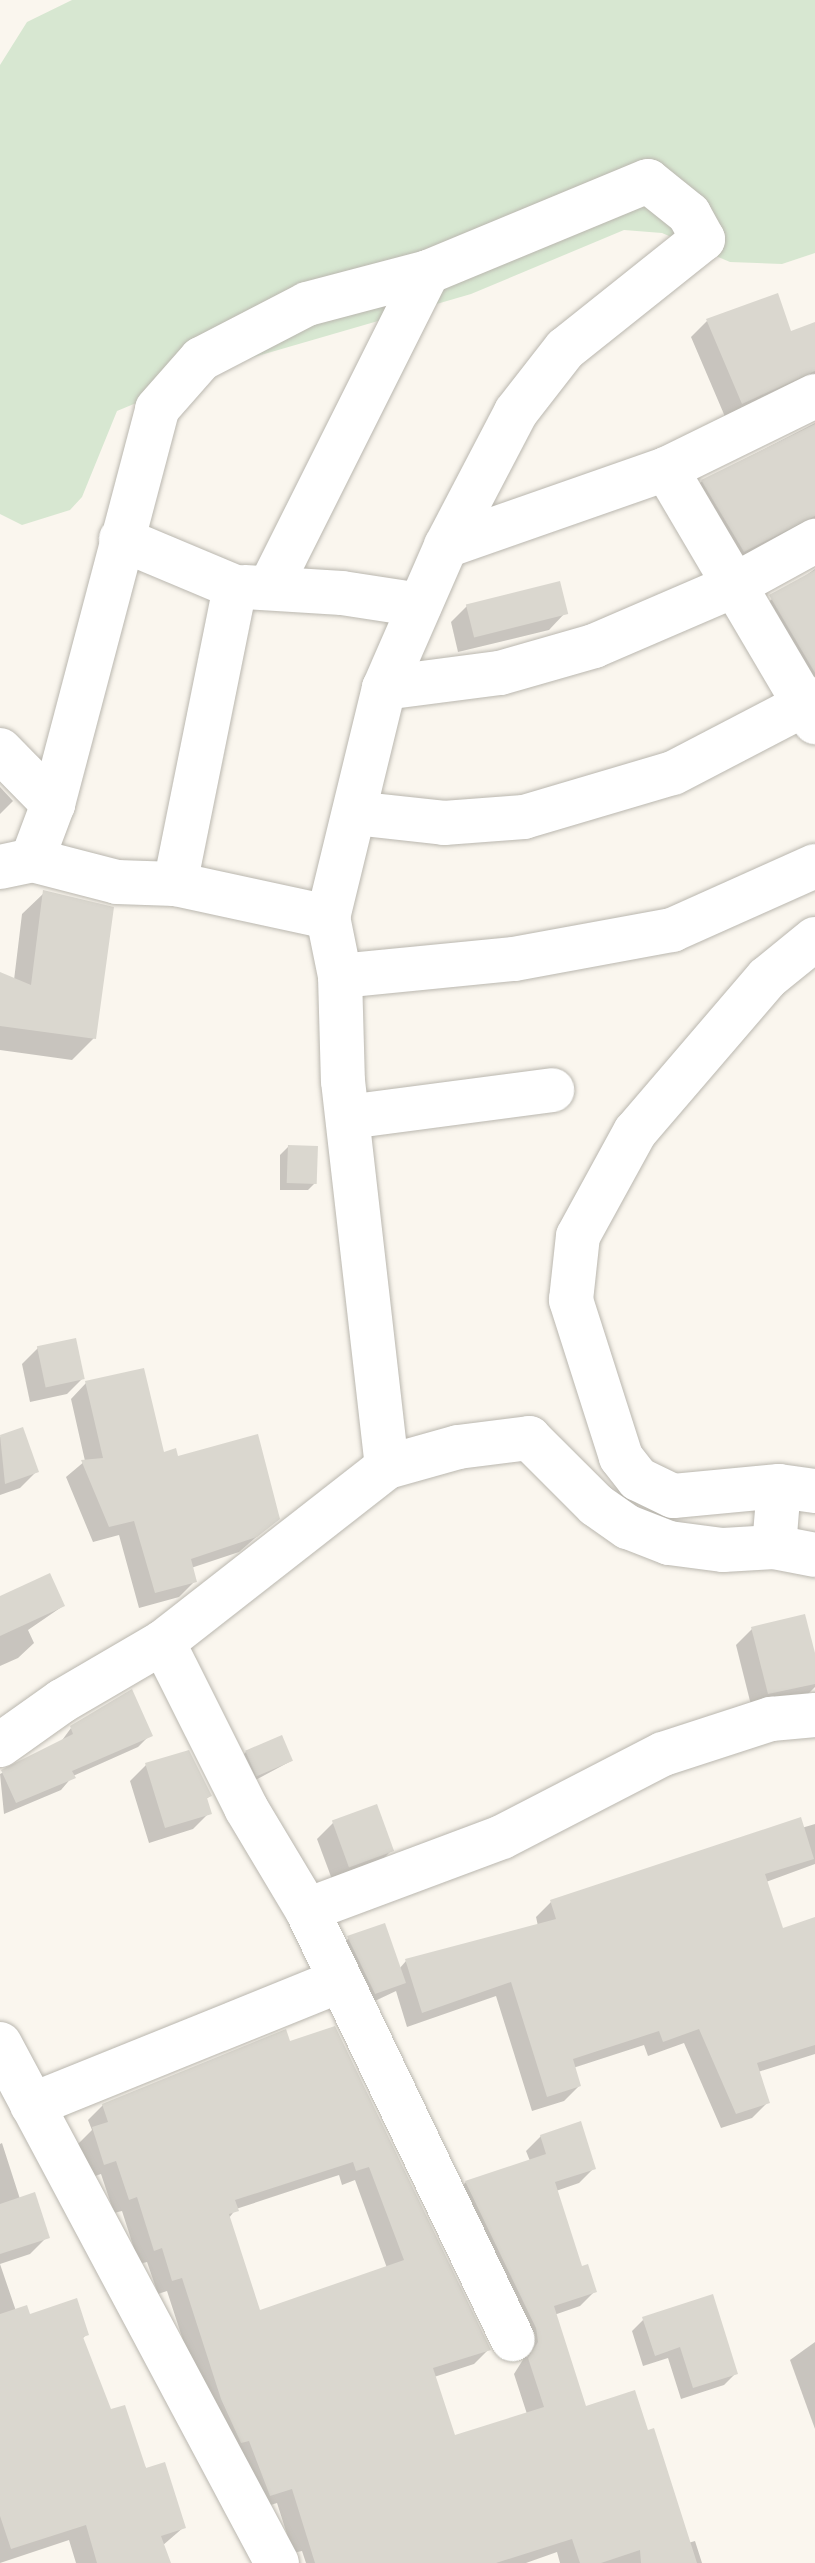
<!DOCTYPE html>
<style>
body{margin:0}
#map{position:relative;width:815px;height:2563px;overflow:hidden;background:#faf6ee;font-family:"Exo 2",sans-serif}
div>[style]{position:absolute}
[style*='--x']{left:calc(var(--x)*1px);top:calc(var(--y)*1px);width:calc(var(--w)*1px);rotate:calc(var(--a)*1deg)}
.green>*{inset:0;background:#d7e7d1}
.shadow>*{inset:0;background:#0003}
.building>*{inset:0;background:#dad7cf;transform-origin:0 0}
.roads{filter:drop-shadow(0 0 2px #bab7af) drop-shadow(0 0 2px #bab7af)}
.minor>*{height:44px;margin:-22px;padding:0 22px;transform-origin:22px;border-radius:22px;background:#fff}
span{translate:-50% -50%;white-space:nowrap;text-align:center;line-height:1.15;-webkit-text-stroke:8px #fff;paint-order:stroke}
</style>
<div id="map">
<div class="green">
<i style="clip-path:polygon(72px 0,815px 0,815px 253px,782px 264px,730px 262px,662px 233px,624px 230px,471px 294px,230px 364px,117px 411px,82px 497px,70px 510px,22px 525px,0 514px,0 65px,27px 22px)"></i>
</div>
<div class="shadow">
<i style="clip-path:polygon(707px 321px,790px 333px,815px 325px,815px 396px,726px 419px,691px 337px)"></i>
<i style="clip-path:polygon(815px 423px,815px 541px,727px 566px,686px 497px,702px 481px)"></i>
<i style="clip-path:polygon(815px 569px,815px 696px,754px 612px)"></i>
<i style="clip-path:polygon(467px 606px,565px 613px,549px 630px,458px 652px,451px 622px)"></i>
<i style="clip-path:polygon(0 787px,13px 801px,0 814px)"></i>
<i style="clip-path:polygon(44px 893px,94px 1038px,72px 1060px,0 1050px,0 974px,14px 980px,22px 914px)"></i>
<i style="clip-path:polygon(288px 1147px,316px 1182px,308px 1190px,280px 1190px,280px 1155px)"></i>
<i style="clip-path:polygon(38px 1348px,83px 1378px,67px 1394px,30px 1402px,22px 1364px)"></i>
<i style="clip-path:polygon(86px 1383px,162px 1455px,277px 1519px,239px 1552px,191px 1568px,195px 1581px,179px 1597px,139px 1608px,119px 1535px,93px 1542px,66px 1477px,85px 1461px,71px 1399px)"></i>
<i style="clip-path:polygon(22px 1429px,36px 1472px,20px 1488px,0 1495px,0 1437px)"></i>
<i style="clip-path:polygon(0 1600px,63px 1606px,28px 1630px,34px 1643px,18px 1658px,0 1666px)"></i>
<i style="clip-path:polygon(752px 1629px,815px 1661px,815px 1687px,804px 1698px,752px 1709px,736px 1645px)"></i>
<i style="clip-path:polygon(71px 1728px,150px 1735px,138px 1747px,73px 1776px,61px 1790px,4px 1814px,0 1774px,60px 1743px)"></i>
<i style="clip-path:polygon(246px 1752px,291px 1761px,250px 1783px,238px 1760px)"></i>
<i style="clip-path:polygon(146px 1765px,210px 1796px,205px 1800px,209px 1813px,193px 1829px,149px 1843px,130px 1781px)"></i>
<i style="clip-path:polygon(333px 1823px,392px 1850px,376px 1866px,333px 1882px,317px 1839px)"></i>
<i style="clip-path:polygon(815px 1824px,815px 1864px,766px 1882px,781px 1930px,815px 1930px,815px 2054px,758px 2072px,767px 2103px,752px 2118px,721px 2128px,684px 2043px,648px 2056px,644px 2045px,573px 2068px,579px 2086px,564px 2101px,532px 2111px,496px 1996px,407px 2027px,396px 1991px,358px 2009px,332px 1954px,349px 1938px,399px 1969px,406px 1961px,538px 1926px,536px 1917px,551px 1902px)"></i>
<i style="clip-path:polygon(evenodd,289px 2043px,488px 2350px,474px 2364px,434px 2377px,454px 2437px,527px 2414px,514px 2374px,524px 2358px,522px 2343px,451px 2197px,466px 2182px,530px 2161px,526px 2151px,541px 2136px,594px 2168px,579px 2183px,556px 2191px,580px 2268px,594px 2292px,580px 2306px,554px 2315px,585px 2409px,688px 2543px,695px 2541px,702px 2563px,560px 2563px,557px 2552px,526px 2563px,306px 2563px,302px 2551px,293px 2553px,277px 2503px,255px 2510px,207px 2414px,167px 2291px,158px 2294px,147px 2262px,139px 2264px,122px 2211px,114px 2213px,101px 2174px,89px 2178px,78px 2144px,92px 2130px,88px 2120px,103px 2105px,289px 2043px,339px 2175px,342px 2185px,355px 2180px,387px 2268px,259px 2312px,229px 2218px,236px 2209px,339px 2175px)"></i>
<i style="clip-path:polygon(2px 2143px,20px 2199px,47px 2237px,30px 2254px,0 2264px,16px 2311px,87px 2334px,82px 2339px,110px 2412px,184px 2527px,162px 2546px,168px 2563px,76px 2563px,69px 2540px,0 2563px,0 2144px)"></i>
<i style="clip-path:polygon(644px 2319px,736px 2373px,724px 2385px,681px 2399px,668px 2358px,643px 2366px,632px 2331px)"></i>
<i style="clip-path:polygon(815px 2342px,815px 2429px,790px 2360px)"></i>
</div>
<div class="building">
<i style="clip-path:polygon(778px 293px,791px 331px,815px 322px,815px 371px,742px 404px,706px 319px)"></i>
<i style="clip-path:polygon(815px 424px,815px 516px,744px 552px,701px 480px)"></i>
<i style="clip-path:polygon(815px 570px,815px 673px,769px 595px)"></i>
<i style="left:560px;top:581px;width:34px;height:97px;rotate:76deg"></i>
<i style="clip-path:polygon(43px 890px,114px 907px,96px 1039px,0 1026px,0 972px,31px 985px)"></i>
<i style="left:288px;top:1145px;width:30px;height:38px;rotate:2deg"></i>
<i style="left:76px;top:1338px;width:42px;height:40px;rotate:78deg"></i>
<i style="clip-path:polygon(144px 1368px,164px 1452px,176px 1448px,178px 1456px,258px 1434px,280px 1519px,257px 1537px,191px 1559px,197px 1582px,155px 1593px,134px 1521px,109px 1527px,81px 1460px,103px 1458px,85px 1381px)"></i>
<i style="clip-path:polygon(23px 1427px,39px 1472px,5px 1484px,0 1435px)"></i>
<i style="clip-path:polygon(50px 1573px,65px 1606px,0 1636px,0 1596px)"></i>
<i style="clip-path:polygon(805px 1614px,815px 1653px,815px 1684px,768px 1694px,751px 1627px)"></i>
<i style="clip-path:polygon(132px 1689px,153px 1736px,72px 1771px,76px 1778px,16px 1803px,1px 1770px,73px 1734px,70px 1726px)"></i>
<i style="left:282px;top:1735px;width:28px;height:40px;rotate:67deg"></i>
<i style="clip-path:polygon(189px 1750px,212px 1796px,207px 1798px,212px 1814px,165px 1828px,145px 1763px)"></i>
<i style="left:377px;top:1804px;width:50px;height:48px;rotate:70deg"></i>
<i style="clip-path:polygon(801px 1817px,814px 1859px,765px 1874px,783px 1928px,815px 1917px,815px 2045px,757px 2063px,770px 2103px,736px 2114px,699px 2029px,663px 2042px,659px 2031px,573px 2059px,581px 2086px,547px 2097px,511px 1982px,422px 2013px,405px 1959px,556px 1919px,550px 1900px)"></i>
<i style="clip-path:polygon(385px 1923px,406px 1983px,375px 1994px,347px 1936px)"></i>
<i style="clip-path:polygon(evenodd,335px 2026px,491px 2350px,433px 2368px,455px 2435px,544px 2407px,528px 2358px,538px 2342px,536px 2328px,465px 2181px,546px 2154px,540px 2135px,581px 2121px,596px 2169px,555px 2182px,582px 2266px,588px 2264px,597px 2292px,554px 2306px,586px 2406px,635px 2390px,648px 2430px,654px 2428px,697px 2563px,641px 2563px,640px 2550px,601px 2563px,580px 2563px,572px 2539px,496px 2563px,315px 2563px,292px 2489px,270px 2496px,249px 2441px,241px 2443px,221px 2399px,182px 2278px,172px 2281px,162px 2248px,154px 2251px,137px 2197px,129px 2200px,116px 2161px,104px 2165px,92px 2127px,108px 2122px,102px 2104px,286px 2029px,290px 2041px,335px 2026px,353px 2162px,356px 2171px,369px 2167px,404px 2260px,260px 2310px,229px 2214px,239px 2211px,235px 2200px,353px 2162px)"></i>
<i style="clip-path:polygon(35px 2192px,50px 2238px,0 2254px,0 2204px)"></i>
<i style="clip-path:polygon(713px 2294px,738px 2374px,693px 2388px,680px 2347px,655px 2356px,642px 2317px)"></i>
<i style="clip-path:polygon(77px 2298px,89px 2335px,83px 2337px,111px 2409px,125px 2405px,146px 2468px,165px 2462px,186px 2528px,161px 2536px,171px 2563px,97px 2563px,86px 2525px,11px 2549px,0 2516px,0 2314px,27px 2305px,30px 2314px)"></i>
</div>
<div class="roads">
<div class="minor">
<i style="--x:666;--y:469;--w:294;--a:59.5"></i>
<i style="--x:121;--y:539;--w:124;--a:22.8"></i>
<i style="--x:235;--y:587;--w:303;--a:101.4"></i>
<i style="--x:446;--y:546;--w:233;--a:-19.3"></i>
<i style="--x:666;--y:469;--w:166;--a:-26.1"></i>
<i style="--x:271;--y:585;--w:350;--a:-63.4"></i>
<i style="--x:245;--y:587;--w:97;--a:3.5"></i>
<i style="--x:342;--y:593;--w:79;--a:8.7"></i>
<i style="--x:384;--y:688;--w:117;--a:-7.4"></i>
<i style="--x:500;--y:673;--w:98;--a:-16"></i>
<i style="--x:594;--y:646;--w:151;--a:-23.3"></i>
<i style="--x:733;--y:586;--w:94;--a:-28.8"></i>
<i style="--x:0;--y:750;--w:76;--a:45.5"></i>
<i style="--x:354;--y:813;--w:91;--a:6.3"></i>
<i style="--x:444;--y:823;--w:80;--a:-4.3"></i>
<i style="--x:524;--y:817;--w:155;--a:-16.5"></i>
<i style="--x:673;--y:773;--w:160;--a:-27.5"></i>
<i style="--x:32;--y:860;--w:60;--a:-69.4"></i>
<i style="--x:53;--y:804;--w:408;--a:-75.2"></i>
<i style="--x:157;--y:409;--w:67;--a:-48.7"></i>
<i style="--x:201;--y:359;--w:119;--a:-27.4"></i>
<i style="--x:307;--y:304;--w:125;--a:-14.8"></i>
<i style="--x:428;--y:272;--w:238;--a:-22.5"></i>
<i style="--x:648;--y:181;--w:53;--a:38.8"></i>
<i style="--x:689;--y:214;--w:29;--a:61"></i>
<i style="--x:703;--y:239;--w:176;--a:141.4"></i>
<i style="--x:565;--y:349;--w:80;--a:127.9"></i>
<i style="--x:516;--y:412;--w:151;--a:117.6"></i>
<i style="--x:446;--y:546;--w:155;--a:113.6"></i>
<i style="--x:384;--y:688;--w:236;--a:103.7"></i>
<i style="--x:328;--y:917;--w:60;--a:78.5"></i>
<i style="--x:340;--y:976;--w:105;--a:88.4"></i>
<i style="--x:343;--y:1081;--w:388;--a:83.5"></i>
<i style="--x:0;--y:867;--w:33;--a:-12"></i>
<i style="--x:32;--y:860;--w:88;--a:14.5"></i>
<i style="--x:117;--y:882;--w:58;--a:2"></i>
<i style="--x:175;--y:884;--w:157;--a:12.2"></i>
<i style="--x:340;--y:976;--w:175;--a:-5.6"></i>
<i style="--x:514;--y:959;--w:161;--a:-10.4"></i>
<i style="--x:672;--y:930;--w:157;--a:-24.1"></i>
<i style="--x:348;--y:1117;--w:206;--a:-7.5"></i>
<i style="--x:779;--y:1486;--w:106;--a:174.6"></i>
<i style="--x:673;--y:1496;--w:39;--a:-154"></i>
<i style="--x:638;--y:1479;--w:28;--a:-128"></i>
<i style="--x:621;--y:1457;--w:165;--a:-107.7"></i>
<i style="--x:571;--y:1300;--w:64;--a:-83.8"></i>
<i style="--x:578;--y:1236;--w:119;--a:-61.3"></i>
<i style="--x:635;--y:1132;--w:203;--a:-49.4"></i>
<i style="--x:767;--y:978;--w:62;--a:-39.1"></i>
<i style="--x:774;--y:1547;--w:42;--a:11"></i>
<i style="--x:163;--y:1642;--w:186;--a:63.4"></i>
<i style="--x:246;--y:1808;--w:119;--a:59.1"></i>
<i style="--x:307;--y:1910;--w:208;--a:-20.5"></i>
<i style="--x:502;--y:1837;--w:181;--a:-27.3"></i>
<i style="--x:663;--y:1754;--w:114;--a:-18"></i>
<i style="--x:771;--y:1719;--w:44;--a:-5.2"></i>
<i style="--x:0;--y:1745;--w:76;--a:-35.4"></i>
<i style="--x:62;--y:1701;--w:117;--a:-30.3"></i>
<i style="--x:163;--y:1642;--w:284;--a:-38"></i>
<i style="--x:387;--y:1467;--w:74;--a:-15.7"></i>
<i style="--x:458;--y:1447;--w:72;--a:-7.2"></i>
<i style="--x:529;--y:1438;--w:95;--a:45"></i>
<i style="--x:596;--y:1505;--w:39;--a:35"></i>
<i style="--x:628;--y:1527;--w:44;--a:21.3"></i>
<i style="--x:669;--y:1543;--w:54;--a:7.4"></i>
<i style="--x:723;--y:1550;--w:51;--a:-3.4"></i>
<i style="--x:774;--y:1547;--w:61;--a:-85.3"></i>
<i style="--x:779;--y:1486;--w:36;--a:8"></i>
<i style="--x:307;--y:1910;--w:476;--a:64.4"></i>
<i style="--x:0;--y:2044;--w:588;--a:61.91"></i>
<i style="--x:32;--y:2105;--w:331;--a:-22"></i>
</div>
</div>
</div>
